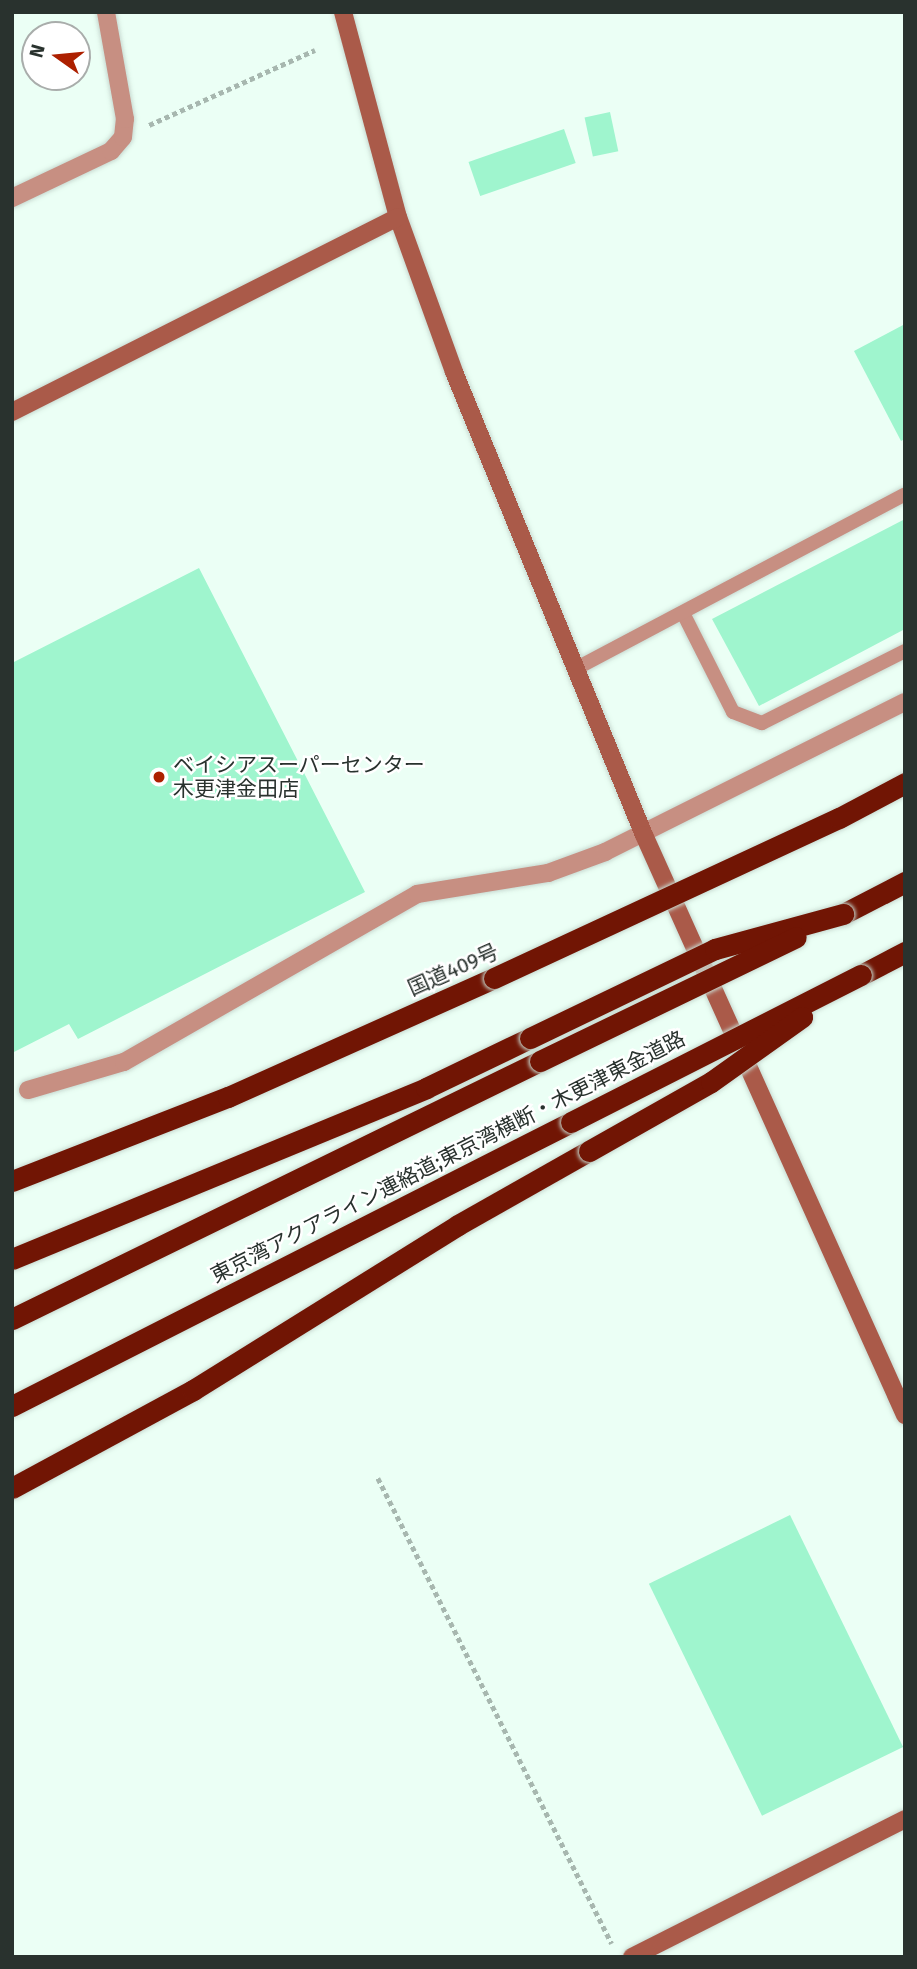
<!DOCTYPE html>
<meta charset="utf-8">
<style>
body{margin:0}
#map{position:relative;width:917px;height:1969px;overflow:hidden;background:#ebfff5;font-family:"Fira Sans","Noto Sans JP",sans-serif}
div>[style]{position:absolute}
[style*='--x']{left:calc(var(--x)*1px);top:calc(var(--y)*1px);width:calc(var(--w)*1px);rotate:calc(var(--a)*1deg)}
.building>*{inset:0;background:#9ff5ce;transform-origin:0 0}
.path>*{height:4.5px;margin-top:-2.25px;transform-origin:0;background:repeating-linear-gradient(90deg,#a7b7af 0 5px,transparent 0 8.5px)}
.roads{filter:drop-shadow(0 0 2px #c8dad1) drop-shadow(0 0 2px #c8dad1)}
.lane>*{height:14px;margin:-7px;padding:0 7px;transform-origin:7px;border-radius:7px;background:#c78f82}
.street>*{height:18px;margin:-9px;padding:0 9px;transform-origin:9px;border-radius:9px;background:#c78f82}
.secondary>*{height:18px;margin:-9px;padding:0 9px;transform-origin:9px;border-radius:9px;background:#aa5a49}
.highway>*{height:21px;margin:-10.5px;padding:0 10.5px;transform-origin:10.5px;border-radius:10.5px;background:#711504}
.bridges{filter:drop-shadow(0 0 2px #c8dad1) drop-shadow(0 0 2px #c8dad1)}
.highway-bridge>*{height:21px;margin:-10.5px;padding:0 10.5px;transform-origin:10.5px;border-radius:10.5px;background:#711504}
.dots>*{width:19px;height:19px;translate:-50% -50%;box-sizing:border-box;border:4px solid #fff;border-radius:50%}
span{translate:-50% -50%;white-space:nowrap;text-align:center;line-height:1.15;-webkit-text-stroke:5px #fff;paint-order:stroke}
.poi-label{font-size:21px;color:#29322e}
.left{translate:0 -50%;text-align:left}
.street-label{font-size:21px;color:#29322e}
.frame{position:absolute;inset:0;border:14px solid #29322e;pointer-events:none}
.north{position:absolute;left:21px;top:21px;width:70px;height:70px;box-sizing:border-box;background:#fff;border:2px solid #a9adab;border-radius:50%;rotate:285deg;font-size:19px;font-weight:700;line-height:28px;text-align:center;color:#29322e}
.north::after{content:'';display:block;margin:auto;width:24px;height:32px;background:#ad2000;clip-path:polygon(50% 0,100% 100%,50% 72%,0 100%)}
</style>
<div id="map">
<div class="building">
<i style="left:610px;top:112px;width:40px;height:26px;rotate:78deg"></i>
<i style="left:564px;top:129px;width:36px;height:101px;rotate:71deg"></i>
<i style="clip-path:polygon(905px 324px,905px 439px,901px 441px,854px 351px)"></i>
<i style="clip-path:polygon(905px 519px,905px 629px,759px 706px,712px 619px)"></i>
<i style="clip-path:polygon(199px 568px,365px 892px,78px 1039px,69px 1024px,12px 1053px,12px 663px)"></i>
<i style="left:790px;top:1515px;width:258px;height:157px;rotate:64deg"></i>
</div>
<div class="path">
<i style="--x:149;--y:125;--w:182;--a:-24.3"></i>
<i style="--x:378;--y:1478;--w:521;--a:63.34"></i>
</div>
<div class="roads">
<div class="lane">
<i style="--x:683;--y:613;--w:111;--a:63.2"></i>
<i style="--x:733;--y:712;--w:31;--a:21"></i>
<i style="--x:762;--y:723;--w:160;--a:-26.7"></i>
<i style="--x:577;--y:668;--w:371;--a:-27.9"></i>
</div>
<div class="street">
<i style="--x:12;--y:198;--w:110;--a:-25.4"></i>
<i style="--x:111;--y:151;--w:18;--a:-49"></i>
<i style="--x:123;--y:137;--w:18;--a:-84"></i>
<i style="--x:125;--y:119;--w:109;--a:-100.1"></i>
<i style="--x:28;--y:1090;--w:100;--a:-16.3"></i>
<i style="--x:124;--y:1062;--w:338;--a:-29.8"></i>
<i style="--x:417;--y:894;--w:133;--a:-9.1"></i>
<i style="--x:548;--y:873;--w:61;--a:-20.2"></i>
<i style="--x:605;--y:852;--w:335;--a:-26.6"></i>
</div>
<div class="secondary">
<i style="--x:343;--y:12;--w:212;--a:75"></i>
<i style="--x:398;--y:217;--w:165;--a:70.1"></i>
<i style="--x:454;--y:372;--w:500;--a:67.69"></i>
<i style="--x:644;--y:835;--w:636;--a:65.77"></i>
<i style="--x:12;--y:412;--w:432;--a:-26.8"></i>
<i style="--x:632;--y:1957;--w:306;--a:-26.8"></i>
</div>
<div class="highway">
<i style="--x:843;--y:914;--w:70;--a:-27.3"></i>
<i style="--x:861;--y:975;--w:50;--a:-27.6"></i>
<i style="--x:12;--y:1181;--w:232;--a:-21.3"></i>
<i style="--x:228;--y:1097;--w:291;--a:-24.1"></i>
<i style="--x:12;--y:1259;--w:448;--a:-22.4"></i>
<i style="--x:426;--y:1088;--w:115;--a:-25.7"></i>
<i style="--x:12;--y:1319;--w:588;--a:-26.04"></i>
<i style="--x:12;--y:1406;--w:627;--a:-26.93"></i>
<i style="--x:12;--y:1488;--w:206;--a:-28.4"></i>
<i style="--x:193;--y:1390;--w:312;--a:-31.9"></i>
<i style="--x:458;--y:1225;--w:150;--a:-29.5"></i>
</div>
</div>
<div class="bridges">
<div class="highway-bridge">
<i style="--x:494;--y:978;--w:380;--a:-24.9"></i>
<i style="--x:839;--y:818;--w:75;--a:-27.9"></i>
<i style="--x:530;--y:1038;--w:205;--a:-25.7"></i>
<i style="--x:715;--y:949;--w:133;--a:-15.3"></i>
<i style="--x:540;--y:1061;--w:284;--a:-25.8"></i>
<i style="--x:571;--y:1122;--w:325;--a:-26.9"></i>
<i style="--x:589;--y:1151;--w:140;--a:-29.5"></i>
<i style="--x:711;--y:1082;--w:112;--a:-35.5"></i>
</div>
</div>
<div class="dots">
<i style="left:159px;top:777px;background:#ad2000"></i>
</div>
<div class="poi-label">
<span class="left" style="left:173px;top:777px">ベイシアスーパーセンター<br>木更津金田店</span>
</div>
<div class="street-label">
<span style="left:453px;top:970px;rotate:-24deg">国道409号</span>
<span style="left:448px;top:1157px;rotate:-27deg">東京湾アクアライン連絡道;東京湾横断・木更津東金道路</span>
</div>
<div class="frame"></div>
<div class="north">N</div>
</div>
